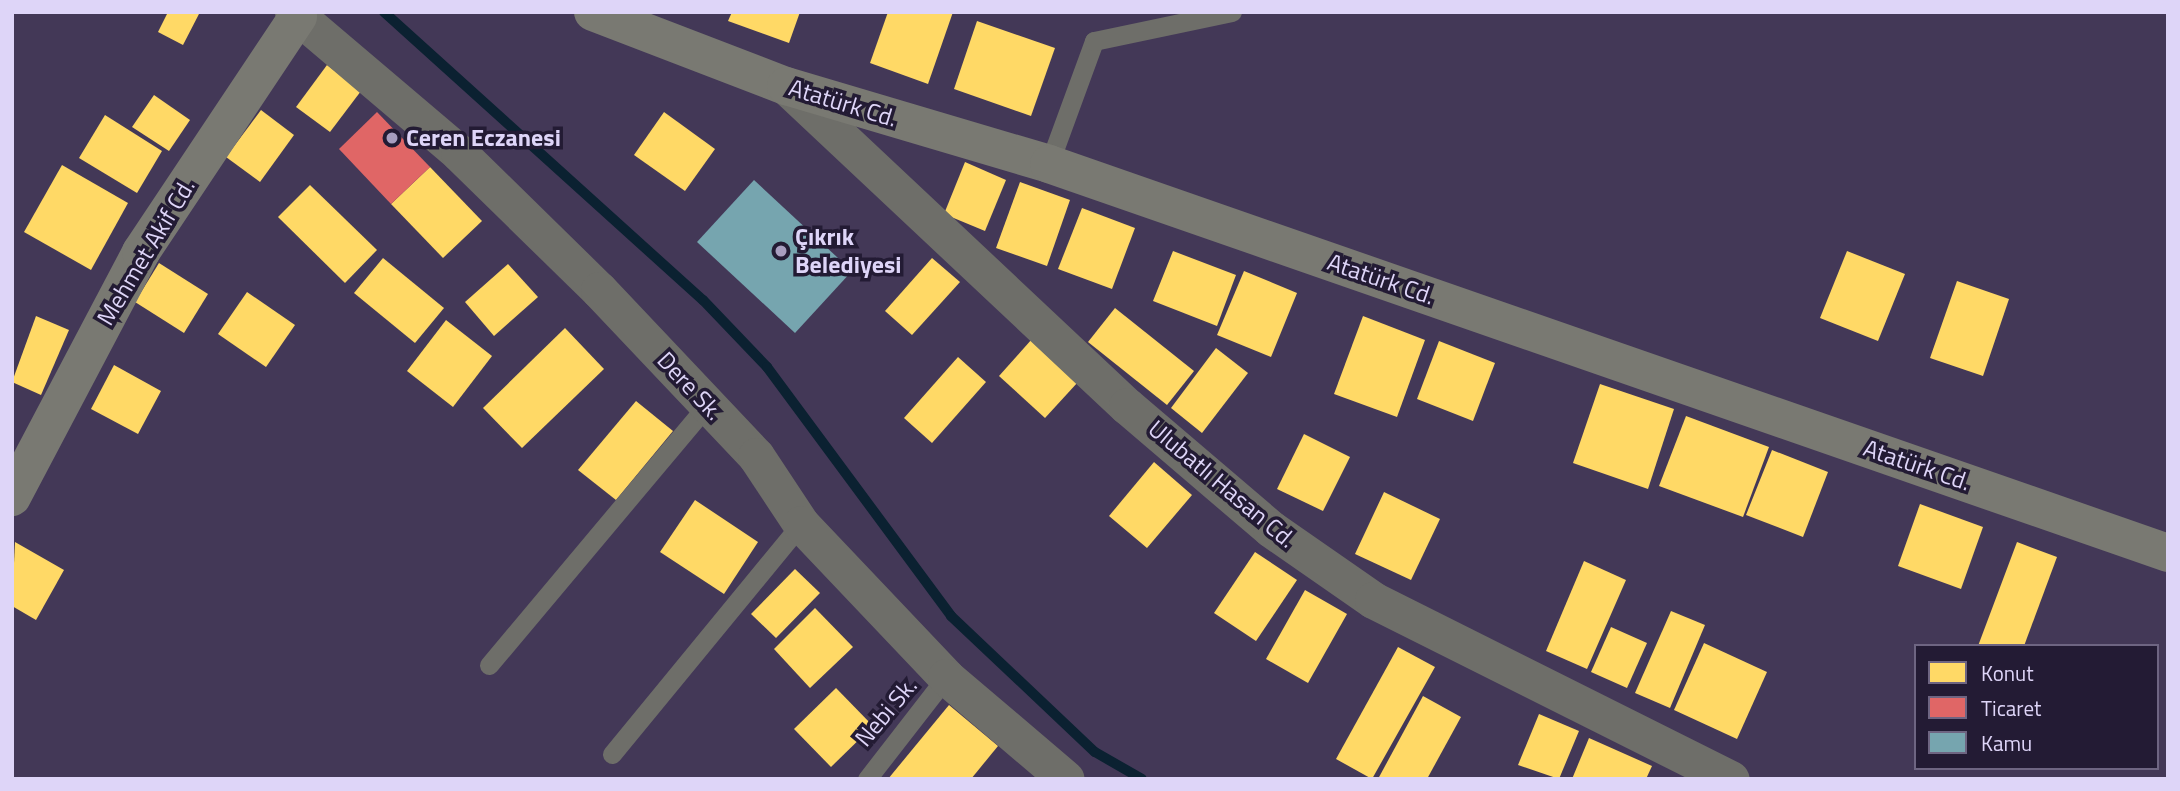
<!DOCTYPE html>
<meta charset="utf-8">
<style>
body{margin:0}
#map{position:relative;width:2180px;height:791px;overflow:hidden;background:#433857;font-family:"Titillium Web",sans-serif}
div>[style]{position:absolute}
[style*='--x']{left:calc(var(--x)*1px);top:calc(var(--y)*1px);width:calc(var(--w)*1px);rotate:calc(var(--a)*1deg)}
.homes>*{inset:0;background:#ffd966}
.shops>*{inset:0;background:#e06666}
.public>*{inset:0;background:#76a5af}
.stream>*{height:10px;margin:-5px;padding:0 5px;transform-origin:5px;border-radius:5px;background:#0b2131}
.lane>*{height:19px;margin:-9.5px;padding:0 9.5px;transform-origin:9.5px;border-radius:9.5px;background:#6e6e69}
.street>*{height:37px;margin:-18.5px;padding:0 18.5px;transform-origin:18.5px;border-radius:18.5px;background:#6e6e69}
.secondary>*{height:38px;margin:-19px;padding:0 19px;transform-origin:19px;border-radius:19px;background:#797972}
.dots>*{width:19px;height:19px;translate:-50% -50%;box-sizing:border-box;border:4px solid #231b34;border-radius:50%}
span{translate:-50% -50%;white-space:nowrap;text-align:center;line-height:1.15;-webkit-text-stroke:7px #231b34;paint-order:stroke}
.street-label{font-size:24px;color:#ded5f8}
.poi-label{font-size:24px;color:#ded5f8;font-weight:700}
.left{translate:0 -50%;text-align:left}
.frame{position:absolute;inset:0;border:14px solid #ded5f8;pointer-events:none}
.legend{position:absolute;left:1914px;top:644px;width:245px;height:126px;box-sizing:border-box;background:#231b34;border:2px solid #6e6582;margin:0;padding:9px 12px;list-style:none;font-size:21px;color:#ded5f8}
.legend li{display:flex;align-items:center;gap:14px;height:35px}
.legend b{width:35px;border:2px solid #6e6582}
</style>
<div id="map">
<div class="homes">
<div style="clip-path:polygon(168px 12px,200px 12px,183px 45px,158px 32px)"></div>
<div style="clip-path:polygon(732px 12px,800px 12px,789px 43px,728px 21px)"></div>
<div style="clip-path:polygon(888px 12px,953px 12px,928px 84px,870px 63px)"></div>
<div style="clip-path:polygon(977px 21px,1055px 48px,1031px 116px,954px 89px)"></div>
<div style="clip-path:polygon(327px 65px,361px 91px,330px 132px,296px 107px)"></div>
<div style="clip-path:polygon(154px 95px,190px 120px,169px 151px,132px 127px)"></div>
<div style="clip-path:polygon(261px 110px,294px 135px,260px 182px,226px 157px)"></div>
<div style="clip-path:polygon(664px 112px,715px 149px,685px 191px,634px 155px)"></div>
<div style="clip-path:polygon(105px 115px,162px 151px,137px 193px,79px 158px)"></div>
<div style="clip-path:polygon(965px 162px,1006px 180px,985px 231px,944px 214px)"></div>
<div style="clip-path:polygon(62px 165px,128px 203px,91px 270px,24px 232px)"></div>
<div style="clip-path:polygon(430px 167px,482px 221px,443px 258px,391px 204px)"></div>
<div style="clip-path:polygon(1020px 182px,1070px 200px,1047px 266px,996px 248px)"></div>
<div style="clip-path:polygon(310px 185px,377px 250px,345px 283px,278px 217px)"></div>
<div style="clip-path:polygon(1082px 208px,1135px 228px,1112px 289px,1058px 269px)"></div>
<div style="clip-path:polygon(1173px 251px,1236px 275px,1217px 326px,1153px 301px)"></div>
<div style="clip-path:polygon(1847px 251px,1905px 274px,1878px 341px,1820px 318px)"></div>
<div style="clip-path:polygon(383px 258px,444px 308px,415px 343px,354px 293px)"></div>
<div style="clip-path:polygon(932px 258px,960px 282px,912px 335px,885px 311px)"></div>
<div style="clip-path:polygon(159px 263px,208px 294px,184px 333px,135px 302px)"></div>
<div style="clip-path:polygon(508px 264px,538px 297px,494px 336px,465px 302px)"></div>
<div style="clip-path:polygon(1244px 271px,1297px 293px,1271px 357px,1217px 335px)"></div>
<div style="clip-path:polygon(1957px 281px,2009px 299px,1983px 376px,1930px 358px)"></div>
<div style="clip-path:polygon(247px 292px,295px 325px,266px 367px,218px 334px)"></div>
<div style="clip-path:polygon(1115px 308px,1194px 371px,1167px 405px,1088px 342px)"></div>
<div style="clip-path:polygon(36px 316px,69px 330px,41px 395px,12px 382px)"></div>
<div style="clip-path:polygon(1363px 316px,1425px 340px,1397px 417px,1334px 394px)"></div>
<div style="clip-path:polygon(446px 320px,492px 356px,453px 407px,407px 371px)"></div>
<div style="clip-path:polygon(565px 328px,604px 369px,522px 448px,483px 408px)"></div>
<div style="clip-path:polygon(1032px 339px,1078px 382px,1045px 418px,999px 376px)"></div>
<div style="clip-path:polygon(1439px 341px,1495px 363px,1473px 421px,1417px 399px)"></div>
<div style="clip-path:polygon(1216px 348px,1248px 373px,1202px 433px,1171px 408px)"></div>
<div style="clip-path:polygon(958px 357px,986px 382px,932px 443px,904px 418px)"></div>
<div style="clip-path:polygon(114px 365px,161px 391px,138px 434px,91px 409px)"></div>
<div style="clip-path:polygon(1600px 384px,1674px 409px,1648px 489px,1573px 463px)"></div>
<div style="clip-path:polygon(636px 401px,673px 431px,616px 500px,578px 470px)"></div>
<div style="clip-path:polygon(1686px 416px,1769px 447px,1743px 517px,1659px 486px)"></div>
<div style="clip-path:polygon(1304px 434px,1350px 457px,1323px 511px,1277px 489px)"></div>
<div style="clip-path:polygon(1772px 450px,1828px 472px,1803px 537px,1746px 515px)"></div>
<div style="clip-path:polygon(1154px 462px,1192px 495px,1147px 548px,1109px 516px)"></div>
<div style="clip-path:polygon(1384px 492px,1440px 519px,1411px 580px,1355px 554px)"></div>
<div style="clip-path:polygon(695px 500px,758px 542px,724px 594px,660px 552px)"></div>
<div style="clip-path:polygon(1920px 504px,1983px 527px,1961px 589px,1898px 566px)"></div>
<div style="clip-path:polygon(15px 542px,64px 570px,36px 620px,12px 606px)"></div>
<div style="clip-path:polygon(2017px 542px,2057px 557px,2024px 646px,1978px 646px)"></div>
<div style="clip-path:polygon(1255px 552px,1297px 580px,1256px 641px,1214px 613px)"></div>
<div style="clip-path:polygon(1584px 561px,1626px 580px,1587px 669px,1546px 651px)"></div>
<div style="clip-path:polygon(795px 569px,820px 593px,776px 638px,751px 614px)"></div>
<div style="clip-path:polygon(1305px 590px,1347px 614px,1308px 683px,1266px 659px)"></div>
<div style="clip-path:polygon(815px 608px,853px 647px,810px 688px,774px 649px)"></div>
<div style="clip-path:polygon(1671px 611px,1705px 625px,1670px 708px,1635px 693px)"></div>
<div style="clip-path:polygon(1611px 627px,1647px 643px,1627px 688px,1591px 672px)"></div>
<div style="clip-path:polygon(1704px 643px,1767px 672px,1737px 739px,1674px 710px)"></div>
<div style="clip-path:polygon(1398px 647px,1435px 667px,1372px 779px,1336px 759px)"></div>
<div style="clip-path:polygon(836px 688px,873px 726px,831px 767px,794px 729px)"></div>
<div style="clip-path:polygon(1423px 696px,1461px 717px,1427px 779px,1378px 779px)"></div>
<div style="clip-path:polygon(949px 705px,998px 746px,971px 779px,888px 779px)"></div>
<div style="clip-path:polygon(1539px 714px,1579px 731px,1559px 779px,1518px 765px)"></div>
<div style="clip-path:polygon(1589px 738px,1652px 766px,1646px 779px,1572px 779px)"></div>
</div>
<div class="shops">
<div style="clip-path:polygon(377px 112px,430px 167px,391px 204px,339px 149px)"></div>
</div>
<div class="public">
<div style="clip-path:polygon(754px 180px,852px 271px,795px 333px,697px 242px)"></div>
</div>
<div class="stream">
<div style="--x:384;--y:12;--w:430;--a:42.1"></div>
<div style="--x:703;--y:300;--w:93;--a:46.3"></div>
<div style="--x:767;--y:367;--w:310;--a:53.5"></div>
<div style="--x:951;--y:616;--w:198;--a:43.4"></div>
<div style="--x:1095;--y:752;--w:54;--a:29.9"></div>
</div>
<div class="lane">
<div style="--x:1049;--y:164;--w:131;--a:-69.9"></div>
<div style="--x:1094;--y:41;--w:141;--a:-11.9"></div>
<div style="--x:489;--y:665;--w:339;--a:-50"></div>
<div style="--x:612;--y:754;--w:298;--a:-50.6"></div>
<div style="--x:867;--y:779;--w:129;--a:-52.2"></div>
</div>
<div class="street">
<div style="--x:293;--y:12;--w:218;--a:40.3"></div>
<div style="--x:459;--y:153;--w:196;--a:44.4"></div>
<div style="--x:599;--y:290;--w:228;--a:46.6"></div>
<div style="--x:756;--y:456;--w:82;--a:56.5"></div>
<div style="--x:801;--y:524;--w:211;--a:46.5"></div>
<div style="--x:946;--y:677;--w:157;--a:40.4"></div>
<div style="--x:786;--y:86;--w:468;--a:43.2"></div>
<div style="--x:1127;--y:406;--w:189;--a:40.5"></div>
<div style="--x:1271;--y:529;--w:124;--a:34.8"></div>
<div style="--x:1373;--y:600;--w:400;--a:26.6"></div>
</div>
<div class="secondary">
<div style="--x:593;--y:12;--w:207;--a:21"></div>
<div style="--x:786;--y:86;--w:274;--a:16.5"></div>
<div style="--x:1049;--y:164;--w:1185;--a:19.17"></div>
<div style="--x:12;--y:497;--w:277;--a:-62.2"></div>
<div style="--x:141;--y:252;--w:283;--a:-56.3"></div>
</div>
<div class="dots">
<div style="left:392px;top:138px;background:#a89ec0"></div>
<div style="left:781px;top:251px;background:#a89ec0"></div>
</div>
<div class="street-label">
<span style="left:843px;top:103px;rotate:17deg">Atatürk Cd.</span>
<span style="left:146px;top:252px;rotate:-59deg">Mehmet Akif Cd.</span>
<span style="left:1381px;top:279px;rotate:19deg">Atatürk Cd.</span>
<span style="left:690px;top:386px;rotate:47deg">Dere Sk.</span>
<span style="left:1917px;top:465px;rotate:19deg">Atatürk Cd.</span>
<span style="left:1222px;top:484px;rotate:40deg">Ulubatlı Hasan Cd.</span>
<span style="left:886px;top:712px;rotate:-50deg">Nebi Sk.</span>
</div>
<div class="poi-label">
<span class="left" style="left:406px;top:138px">Ceren Eczanesi</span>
<span class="left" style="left:795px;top:251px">Çıkrık<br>Belediyesi</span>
</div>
<div class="frame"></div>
<ul class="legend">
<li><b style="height:19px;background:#ffd966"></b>Konut</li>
<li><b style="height:19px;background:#e06666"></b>Ticaret</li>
<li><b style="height:19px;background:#76a5af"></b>Kamu</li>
</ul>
</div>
